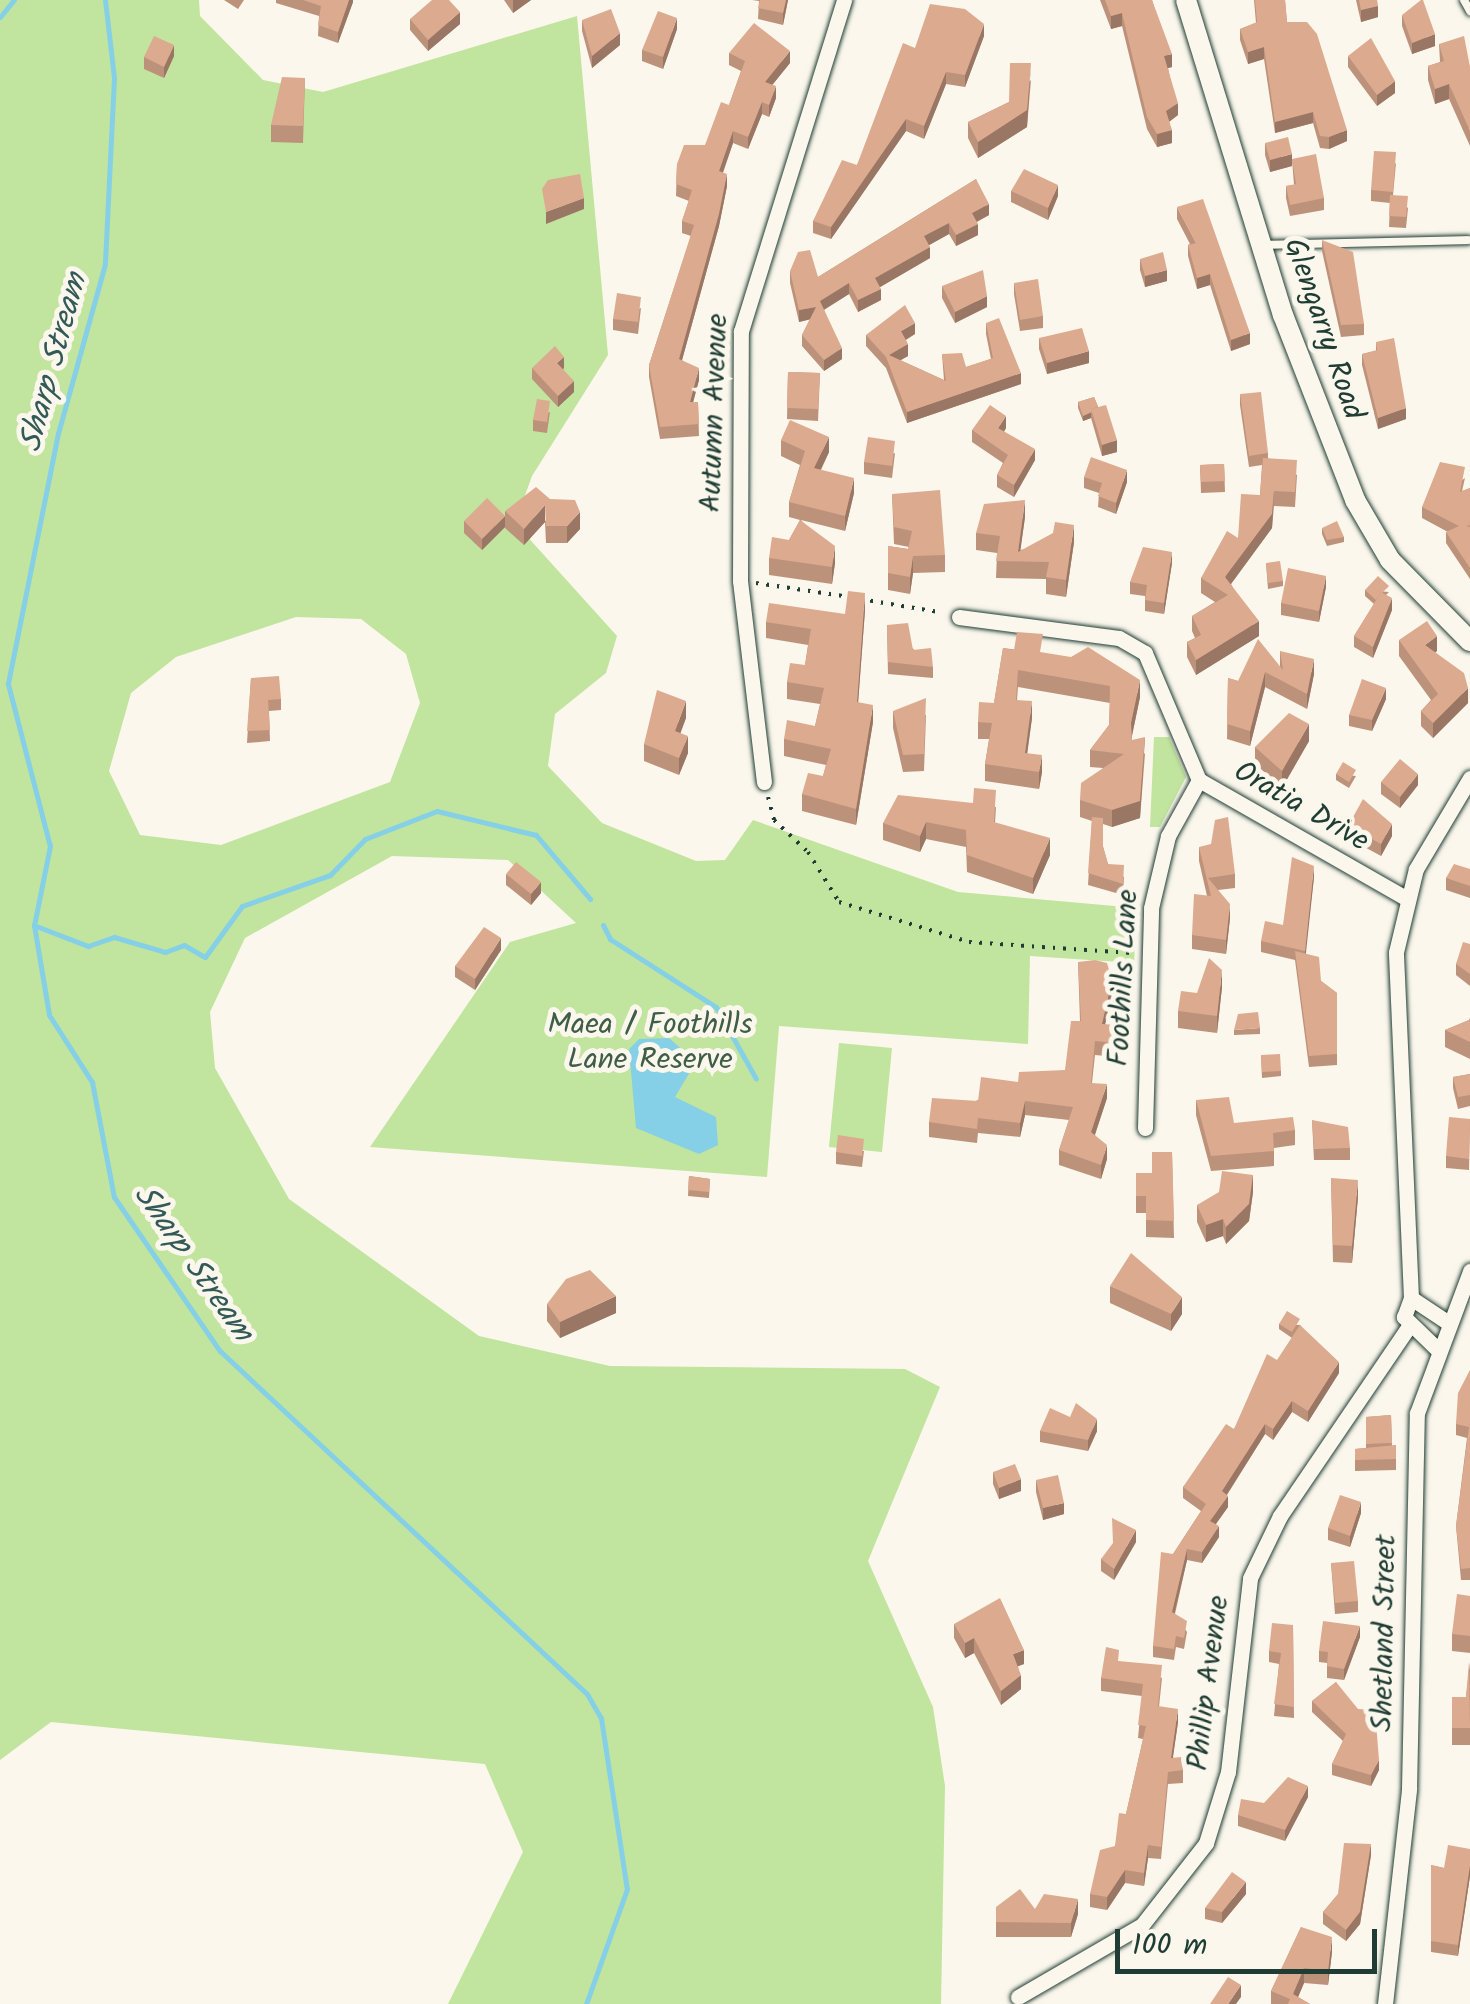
<!DOCTYPE html>
<style>
body{margin:0}
#map{position:relative;width:1470px;height:2004px;overflow:hidden;background:#fbf7ec;font-family:Kalam,sans-serif}
div>[style]{position:absolute}
[style*='--x']{left:calc(var(--x)*1px);top:calc(var(--y)*1px);width:calc(var(--w)*1px);rotate:calc(var(--a)*1deg)}
.green>*{inset:0;background:#c1e49e}
.water>*{inset:0;background:#85d0e6}
.stream>*{height:5px;margin:-2.5px;padding:0 2.5px;transform-origin:2.5px;border-radius:2.5px;background:#85d0e6}
.path>*{height:4px;margin-top:-2px;transform-origin:0;background:repeating-linear-gradient(90deg,#1f3d34 0 2.5px,transparent 0 10.5px)}
.roads{filter:drop-shadow(0 0 2px #1f3d34) drop-shadow(0 0 2px #1f3d34)}
.service>*{height:8px;margin:-4px;padding:0 4px;transform-origin:4px;border-radius:4px;background:#fbf7ec}
.minor>*{height:15px;margin:-7.5px;padding:0 7.5px;transform-origin:7.5px;border-radius:7.5px;background:#fbf7ec}
.secondary>*{height:20px;margin:-10px;padding:0 10px;transform-origin:10px;border-radius:10px;background:#fbf7ec}
.wall>*{inset:0;background:#bd927b}
.shaded-wall>*{inset:0;background:#9a7764}
.building>*{inset:0;background:#dcaa8f}
span{translate:-50% -50%;white-space:nowrap;text-align:center;line-height:1.15;-webkit-text-stroke:10px #fbf7ec;paint-order:stroke}
.street-label{font-size:30px;color:#1f3d34}
.park-label{font-size:30px;color:#3f5e49}
.water-label{font-size:32px;color:#335a58;font-style:italic}
.scale{position:absolute;left:1115px;top:1929px;width:262px;height:45px;box-sizing:border-box;border:5px solid #1f3d34;border-top:0;padding-left:12px;font-size:30px;line-height:35px;white-space:nowrap;color:#1f3d34;-webkit-text-stroke:8px #fbf7ec;paint-order:stroke}
</style>
<div id="map">
<div class="green">
<div style="clip-path:polygon(evenodd,0 0,199px 0,200px 16px,263px 80px,323px 92px,577px 16px,608px 355px,532px 476px,515px 523px,617px 636px,606px 673px,555px 714px,548px 766px,602px 823px,696px 861px,725px 860px,753px 820px,958px 892px,1137px 908px,1134px 963px,1030px 956px,1028px 1044px,779px 1026px,767px 1177px,370px 1147px,510px 942px,576px 923px,508px 860px,392px 856px,245px 938px,210px 1012px,215px 1068px,289px 1199px,479px 1336px,610px 1366px,905px 1369px,940px 1387px,868px 1561px,933px 1707px,945px 1786px,941px 2004px,448px 2004px,523px 1852px,485px 1764px,51px 1722px,0 1760px,0 0,296px 617px,361px 619px,406px 654px,420px 703px,390px 782px,221px 845px,140px 835px,109px 771px,131px 693px,176px 657px,296px 617px)"></div>
<div style="clip-path:polygon(1154px 737px,1169px 737px,1186px 777px,1160px 827px,1150px 827px)"></div>
<div style="clip-path:polygon(839px 1043px,892px 1048px,882px 1152px,829px 1147px)"></div>
</div>
<div class="water">
<div style="clip-path:polygon(669px 1038px,696px 1062px,675px 1097px,716px 1117px,718px 1145px,699px 1154px,636px 1128px,629px 1049px,639px 1039px)"></div>
</div>
<div class="stream">
<div style="--x:105;--y:0;--w:79;--a:83.4"></div>
<div style="--x:114;--y:78;--w:186;--a:92.8"></div>
<div style="--x:105;--y:264;--w:175;--a:105.5"></div>
<div style="--x:58;--y:433;--w:256;--a:101.3"></div>
<div style="--x:8;--y:684;--w:167;--a:75.5"></div>
<div style="--x:50;--y:846;--w:81;--a:101.4"></div>
<div style="--x:34;--y:925;--w:91;--a:80.5"></div>
<div style="--x:49;--y:1015;--w:80;--a:57.3"></div>
<div style="--x:92;--y:1082;--w:117;--a:79.2"></div>
<div style="--x:114;--y:1197;--w:187;--a:55.5"></div>
<div style="--x:220;--y:1351;--w:502;--a:43.06"></div>
<div style="--x:587;--y:1694;--w:28;--a:60"></div>
<div style="--x:601;--y:1718;--w:173;--a:81.4"></div>
<div style="--x:627;--y:1889;--w:122;--a:109.6"></div>
<div style="--x:0;--y:17;--w:22;--a:-51"></div>
<div style="--x:603;--y:925;--w:16;--a:63"></div>
<div style="--x:610;--y:939;--w:126;--a:32.7"></div>
<div style="--x:716;--y:1007;--w:82;--a:60.9"></div>
<div style="--x:36;--y:926;--w:56;--a:21"></div>
<div style="--x:88;--y:946;--w:28;--a:-19"></div>
<div style="--x:114;--y:937;--w:53;--a:16.4"></div>
<div style="--x:165;--y:952;--w:20;--a:-20"></div>
<div style="--x:184;--y:945;--w:24;--a:30"></div>
<div style="--x:205;--y:957;--w:63;--a:-54"></div>
<div style="--x:242;--y:906;--w:93;--a:-19.4"></div>
<div style="--x:330;--y:875;--w:50;--a:-45.8"></div>
<div style="--x:365;--y:839;--w:77;--a:-21.3"></div>
<div style="--x:437;--y:811;--w:102;--a:13.6"></div>
<div style="--x:536;--y:835;--w:84;--a:49.8"></div>
</div>
<div class="path">
<div style="--x:756;--y:583;--w:95;--a:8.5"></div>
<div style="--x:860;--y:599;--w:80;--a:9.3"></div>
<div style="--x:768;--y:797;--w:24;--a:75"></div>
<div style="--x:774;--y:820;--w:47;--a:43.3"></div>
<div style="--x:808;--y:852;--w:59;--a:58.2"></div>
<div style="--x:839;--y:902;--w:136;--a:17.1"></div>
<div style="--x:969;--y:942;--w:163;--a:3.9"></div>
</div>
<div class="roads">
<div class="service">
<div style="--x:1464;--y:0;--w:13;--a:61"></div>
<div style="--x:1263;--y:245;--w:205;--a:-1.4"></div>
</div>
<div class="minor">
<div style="--x:959;--y:617;--w:161;--a:7.5"></div>
<div style="--x:1119;--y:638;--w:30;--a:30"></div>
<div style="--x:1145;--y:653;--w:138;--a:67"></div>
<div style="--x:1199;--y:780;--w:236;--a:29.7"></div>
<div style="--x:764;--y:782;--w:202;--a:-96.8"></div>
<div style="--x:740;--y:581;--w:250;--a:-89.8"></div>
<div style="--x:741;--y:331;--w:347;--a:-72.7"></div>
<div style="--x:1145;--y:1128;--w:220;--a:-88.4"></div>
<div style="--x:1151;--y:908;--w:74;--a:-76.7"></div>
<div style="--x:1168;--y:836;--w:64;--a:-61"></div>
<div style="--x:1411;--y:1298;--w:43;--a:33.7"></div>
<div style="--x:1436;--y:1348;--w:45;--a:-135.9"></div>
<div style="--x:1404;--y:1317;--w:20;--a:-70"></div>
<div style="--x:1411;--y:1298;--w:346;--a:-92.5"></div>
<div style="--x:1396;--y:952;--w:85;--a:-76.5"></div>
<div style="--x:1416;--y:869;--w:106;--a:-59.3"></div>
<div style="--x:1018;--y:1997;--w:143;--a:-30.1"></div>
<div style="--x:1142;--y:1925;--w:104;--a:-52"></div>
<div style="--x:1206;--y:1843;--w:74;--a:-72.8"></div>
<div style="--x:1228;--y:1772;--w:195;--a:-83.5"></div>
<div style="--x:1250;--y:1578;--w:69;--a:-64.2"></div>
<div style="--x:1280;--y:1516;--w:230;--a:-55.8"></div>
<div style="--x:1385;--y:2004;--w:216;--a:-83.6"></div>
<div style="--x:1409;--y:1789;--w:376;--a:-88.8"></div>
<div style="--x:1417;--y:1413;--w:152;--a:-69.5"></div>
</div>
<div class="secondary">
<div style="--x:1186;--y:0;--w:330;--a:72.9"></div>
<div style="--x:1283;--y:315;--w:199;--a:68.7"></div>
<div style="--x:1355;--y:500;--w:69;--a:59.7"></div>
<div style="--x:1390;--y:560;--w:114;--a:45.4"></div>
</div>
</div>
<div class="wall">
<div style="clip-path:polygon(224px 0,244px 0,238px 9px)"></div>
<div style="clip-path:polygon(276px 0,353px 0,353px 2px,338px 43px,318px 36px,319px 16px,276px 3px)"></div>
<div style="clip-path:polygon(504px 0,531px 0,513px 13px)"></div>
<div style="clip-path:polygon(752px 0,788px 0,783px 25px,758px 19px,759px 1px)"></div>
<div style="clip-path:polygon(1100px 0,1152px 0,1172px 67px,1168px 68px,1178px 115px,1169px 122px,1172px 143px,1157px 147px,1147px 129px,1122px 26px,1111px 29px)"></div>
<div style="clip-path:polygon(1254px 0,1285px 0,1287px 22px,1347px 141px,1329px 149px,1320px 148px,1313px 123px,1275px 133px,1264px 59px,1248px 64px,1240px 40px,1240px 29px,1256px 23px)"></div>
<div style="clip-path:polygon(1356px 0,1377px 0,1378px 17px,1361px 22px)"></div>
<div style="clip-path:polygon(1402px 15px,1435px 46px,1412px 54px,1402px 26px)"></div>
<div style="clip-path:polygon(410px 19px,460px 24px,428px 51px,410px 30px)"></div>
<div style="clip-path:polygon(582px 20px,620px 45px,592px 68px,582px 31px)"></div>
<div style="clip-path:polygon(677px 29px,663px 69px,642px 61px,642px 50px)"></div>
<div style="clip-path:polygon(984px 36px,965px 87px,946px 84px,924px 139px,906px 131px,831px 239px,813px 233px,813px 221px,857px 165px,915px 48px)"></div>
<div style="clip-path:polygon(1439px 44px,1470px 67px,1470px 146px,1449px 99px,1435px 104px,1428px 80px,1428px 66px,1440px 62px)"></div>
<div style="clip-path:polygon(729px 53px,790px 63px,772px 85px,776px 98px,769px 117px,762px 114px,748px 149px,733px 143px,723px 173px,727px 186px,719px 226px,682px 360px,699px 380px,693px 402px,698px 402px,699px 436px,660px 439px,649px 377px,649px 365px,691px 236px,682px 233px,682px 221px,689px 201px,676px 196px,677px 164px,705px 145px,729px 105px,741px 71px,729px 65px)"></div>
<div style="clip-path:polygon(174px 56px,164px 78px,144px 69px,144px 57px)"></div>
<div style="clip-path:polygon(1348px 56px,1395px 93px,1377px 106px,1348px 67px)"></div>
<div style="clip-path:polygon(305px 78px,303px 143px,271px 142px,271px 125px)"></div>
<div style="clip-path:polygon(1031px 80px,1027px 127px,978px 158px,968px 138px,968px 122px,1009px 102px)"></div>
<div style="clip-path:polygon(1265px 143px,1292px 166px,1270px 172px,1265px 155px)"></div>
<div style="clip-path:polygon(1292px 159px,1324px 198px,1324px 210px,1290px 216px,1286px 198px,1286px 186px,1294px 185px)"></div>
<div style="clip-path:polygon(1396px 163px,1393px 195px,1408px 208px,1406px 228px,1389px 227px,1390px 203px,1371px 201px,1371px 190px)"></div>
<div style="clip-path:polygon(976px 179px,989px 215px,977px 222px,978px 235px,956px 246px,949px 234px,929px 245px,930px 258px,880px 287px,881px 300px,858px 312px,849px 294px,824px 310px,842px 359px,824px 371px,802px 346px,802px 335px,810px 319px,799px 322px,790px 283px,790px 271px,818px 277px)"></div>
<div style="clip-path:polygon(1011px 191px,1058px 196px,1048px 220px,1011px 202px)"></div>
<div style="clip-path:polygon(1177px 207px,1250px 344px,1231px 351px,1210px 285px,1197px 289px,1188px 256px,1188px 245px,1190px 244px,1177px 219px)"></div>
<div style="clip-path:polygon(1322px 240px,1364px 324px,1364px 335px,1341px 337px,1322px 251px)"></div>
<div style="clip-path:polygon(1140px 259px,1167px 281px,1145px 287px,1140px 270px)"></div>
<div style="clip-path:polygon(1014px 283px,1043px 316px,1043px 328px,1020px 331px,1014px 294px)"></div>
<div style="clip-path:polygon(942px 286px,987px 307px,955px 323px,942px 298px)"></div>
<div style="clip-path:polygon(641px 308px,638px 334px,613px 330px,613px 319px)"></div>
<div style="clip-path:polygon(986px 323px,1021px 384px,907px 423px,886px 368px,866px 346px,866px 335px,915px 334px,906px 340px,908px 356px,900px 360px,944px 380px,942px 354px,966px 367px,991px 359px,986px 334px)"></div>
<div style="clip-path:polygon(1039px 338px,1089px 363px,1047px 374px,1039px 349px)"></div>
<div style="clip-path:polygon(1376px 342px,1406px 419px,1378px 429px,1362px 365px,1362px 354px,1376px 351px)"></div>
<div style="clip-path:polygon(532px 368px,564px 368px,563px 369px,574px 392px,558px 407px,532px 379px)"></div>
<div style="clip-path:polygon(788px 372px,820px 373px,818px 421px,787px 419px)"></div>
<div style="clip-path:polygon(1240px 394px,1268px 453px,1268px 458px,1297px 475px,1295px 507px,1274px 506px,1272px 528px,1231px 584px,1259px 636px,1196px 675px,1187px 657px,1187px 642px,1195px 638px,1192px 631px,1192px 616px,1215px 602px,1201px 593px,1201px 578px,1238px 538px,1260px 495px,1262px 465px,1249px 467px,1240px 405px)"></div>
<div style="clip-path:polygon(1094px 397px,1117px 452px,1102px 456px,1091px 418px,1083px 421px,1078px 408px,1078px 402px)"></div>
<div style="clip-path:polygon(550px 412px,547px 433px,533px 431px,533px 420px)"></div>
<div style="clip-path:polygon(1006px 428px,1004px 432px,1035px 460px,1014px 497px,997px 487px,997px 475px,1003px 463px,972px 442px,972px 430px)"></div>
<div style="clip-path:polygon(781px 440px,829px 452px,821px 470px,854px 493px,845px 531px,801px 520px,835px 563px,832px 584px,769px 575px,769px 558px,789px 540px,800px 520px,789px 517px,789px 502px,800px 465px,781px 456px)"></div>
<div style="clip-path:polygon(895px 453px,892px 478px,864px 474px,864px 462px)"></div>
<div style="clip-path:polygon(1224px 464px,1225px 492px,1201px 493px,1200px 465px)"></div>
<div style="clip-path:polygon(1084px 477px,1127px 482px,1116px 514px,1098px 507px,1099px 493px,1084px 488px)"></div>
<div style="clip-path:polygon(1465px 478px,1462px 491px,1470px 488px,1470px 579px,1446px 543px,1446px 532px,1448px 532px,1422px 518px,1422px 507px)"></div>
<div style="clip-path:polygon(892px 494px,945px 555px,945px 572px,913px 573px,910px 594px,888px 590px,888px 546px,908px 549px,909px 547px,894px 544px)"></div>
<div style="clip-path:polygon(505px 511px,580px 529px,567px 543px,546px 543px,545px 522px,524px 545px,505px 528px)"></div>
<div style="clip-path:polygon(1025px 517px,1020px 550px,1074px 542px,1066px 597px,1046px 594px,1046px 579px,996px 578px,997px 553px,976px 550px,976px 533px)"></div>
<div style="clip-path:polygon(464px 521px,505px 527px,482px 550px,464px 533px)"></div>
<div style="clip-path:polygon(1322px 528px,1344px 537px,1344px 542px,1327px 546px,1322px 534px)"></div>
<div style="clip-path:polygon(1172px 563px,1164px 614px,1145px 611px,1145px 596px,1130px 594px,1130px 582px)"></div>
<div style="clip-path:polygon(1266px 563px,1283px 581px,1283px 586px,1268px 589px)"></div>
<div style="clip-path:polygon(1326px 587px,1319px 622px,1281px 615px,1281px 603px)"></div>
<div style="clip-path:polygon(1365px 590px,1389px 592px,1386px 595px,1392px 610px,1373px 658px,1354px 647px,1354px 636px,1374px 604px,1365px 596px)"></div>
<div style="clip-path:polygon(865px 610px,858px 702px,873px 722px,856px 825px,802px 811px,802px 794px,823px 776px,826px 765px,784px 756px,784px 739px,815px 726px,820px 704px,787px 699px,787px 682px,805px 665px,808px 645px,766px 638px,766px 622px,845px 614px)"></div>
<div style="clip-path:polygon(887px 625px,933px 667px,933px 678px,888px 674px)"></div>
<div style="clip-path:polygon(1399px 640px,1437px 651px,1435px 652px,1468px 703px,1433px 738px,1421px 726px,1421px 711px,1431px 700px,1399px 656px)"></div>
<div style="clip-path:polygon(1003px 648px,1042px 653px,1140px 697px,1132px 736px,1132px 740px,1145px 754px,1140px 818px,1112px 827px,1103px 824px,1103px 847px,1108px 864px,1124px 877px,1123px 895px,1088px 885px,1092px 821px,1080px 817px,1080px 800px,1103px 768px,1090px 767px,1090px 750px,1109px 725px,1110px 703px,1018px 687px,1017px 700px,1032px 718px,1027px 753px,1042px 772px,1039px 789px,985px 781px,985px 764px,989px 739px,978px 739px,978px 722px,994px 703px)"></div>
<div style="clip-path:polygon(1280px 651px,1314px 674px,1307px 709px,1265px 687px,1250px 746px,1227px 739px,1228px 678px,1238px 681px,1280px 667px)"></div>
<div style="clip-path:polygon(251px 678px,281px 699px,281px 710px,269px 711px,270px 741px,247px 743px)"></div>
<div style="clip-path:polygon(1386px 699px,1372px 731px,1349px 726px,1349px 715px)"></div>
<div style="clip-path:polygon(893px 711px,926px 715px,924px 771px,903px 772px,893px 728px)"></div>
<div style="clip-path:polygon(686px 718px,680px 733px,688px 753px,679px 775px,644px 761px,644px 744px)"></div>
<div style="clip-path:polygon(1309px 741px,1282px 788px,1255px 764px,1255px 747px)"></div>
<div style="clip-path:polygon(1336px 774px,1356px 776px,1349px 788px,1336px 780px)"></div>
<div style="clip-path:polygon(1381px 782px,1418px 785px,1400px 808px,1381px 794px)"></div>
<div style="clip-path:polygon(996px 807px,995px 823px,1050px 855px,1033px 894px,967px 872px,966px 847px,926px 839px,920px 852px,883px 840px,883px 823px)"></div>
<div style="clip-path:polygon(1348px 826px,1392px 836px,1381px 856px,1348px 838px)"></div>
<div style="clip-path:polygon(1199px 847px,1235px 874px,1235px 888px,1218px 890px,1230px 918px,1226px 954px,1192px 949px,1192px 935px,1207px 896px,1199px 861px)"></div>
<div style="clip-path:polygon(1470px 869px,1470px 898px,1446px 890px,1446px 878px)"></div>
<div style="clip-path:polygon(506px 874px,541px 893px,531px 905px,506px 885px)"></div>
<div style="clip-path:polygon(1314px 877px,1305px 954px,1321px 981px,1337px 993px,1337px 1065px,1309px 1067px,1295px 960px,1261px 952px,1261px 941px,1283px 925px)"></div>
<div style="clip-path:polygon(1470px 944px,1470px 986px,1456px 975px,1456px 964px)"></div>
<div style="clip-path:polygon(501px 950px,475px 990px,455px 977px,455px 966px)"></div>
<div style="clip-path:polygon(1078px 962px,1112px 994px,1105px 1024px,1117px 1040px,1116px 1057px,1095px 1055px,1092px 1083px,1107px 1098px,1095px 1135px,1107px 1159px,1101px 1179px,1059px 1165px,1059px 1150px,1069px 1120px,1025px 1115px,1020px 1137px,978px 1133px,977px 1143px,929px 1137px,929px 1122px,1018px 1082px,1065px 1070px,1080px 1021px)"></div>
<div style="clip-path:polygon(1222px 987px,1217px 1033px,1178px 1028px,1178px 1011px)"></div>
<div style="clip-path:polygon(1470px 1018px,1470px 1059px,1445px 1047px,1445px 1030px,1469px 1020px)"></div>
<div style="clip-path:polygon(1260px 1028px,1260px 1034px,1234px 1035px,1234px 1030px)"></div>
<div style="clip-path:polygon(1261px 1055px,1281px 1071px,1281px 1076px,1262px 1078px)"></div>
<div style="clip-path:polygon(1470px 1074px,1470px 1106px,1458px 1109px,1453px 1088px,1453px 1077px)"></div>
<div style="clip-path:polygon(1196px 1100px,1234px 1123px,1295px 1130px,1295px 1145px,1274px 1148px,1274px 1166px,1211px 1171px,1196px 1115px)"></div>
<div style="clip-path:polygon(1470px 1119px,1469px 1170px,1446px 1168px,1446px 1156px)"></div>
<div style="clip-path:polygon(1312px 1120px,1350px 1148px,1350px 1160px,1314px 1160px)"></div>
<div style="clip-path:polygon(864px 1151px,862px 1167px,836px 1164px,836px 1152px)"></div>
<div style="clip-path:polygon(1172px 1152px,1174px 1238px,1146px 1237px,1146px 1213px,1136px 1213px,1136px 1173px,1152px 1173px)"></div>
<div style="clip-path:polygon(689px 1176px,710px 1179px,709px 1198px,688px 1196px)"></div>
<div style="clip-path:polygon(1331px 1178px,1358px 1197px,1352px 1263px,1333px 1262px)"></div>
<div style="clip-path:polygon(1253px 1192px,1249px 1221px,1226px 1244px,1223px 1236px,1206px 1242px,1197px 1222px,1197px 1205px)"></div>
<div style="clip-path:polygon(1110px 1286px,1182px 1314px,1171px 1331px,1110px 1303px)"></div>
<div style="clip-path:polygon(547px 1304px,616px 1313px,560px 1338px,547px 1321px)"></div>
<div style="clip-path:polygon(1279px 1324px,1300px 1325px,1339px 1373px,1308px 1422px,1292px 1412px,1273px 1440px,1265px 1434px,1227px 1495px,1228px 1507px,1216px 1524px,1219px 1537px,1202px 1563px,1187px 1560px,1175px 1614px,1187px 1632px,1184px 1649px,1176px 1647px,1174px 1660px,1153px 1657px,1153px 1646px,1173px 1554px,1201px 1511px,1183px 1498px,1183px 1487px,1234px 1429px,1292px 1338px,1279px 1329px)"></div>
<div style="clip-path:polygon(1470px 1370px,1470px 1580px,1461px 1580px,1456px 1526px,1467px 1438px,1456px 1435px,1456px 1424px)"></div>
<div style="clip-path:polygon(1391px 1415px,1392px 1446px,1396px 1445px,1396px 1470px,1355px 1471px,1355px 1449px,1366px 1448px,1366px 1417px)"></div>
<div style="clip-path:polygon(1070px 1417px,1097px 1431px,1088px 1451px,1040px 1442px,1040px 1431px)"></div>
<div style="clip-path:polygon(993px 1472px,1021px 1491px,999px 1499px,993px 1484px)"></div>
<div style="clip-path:polygon(1036px 1480px,1064px 1514px,1043px 1520px,1036px 1492px)"></div>
<div style="clip-path:polygon(1361px 1513px,1350px 1547px,1328px 1540px,1328px 1528px)"></div>
<div style="clip-path:polygon(1136px 1542px,1114px 1580px,1101px 1571px,1101px 1559px)"></div>
<div style="clip-path:polygon(1331px 1563px,1358px 1601px,1358px 1612px,1335px 1614px)"></div>
<div style="clip-path:polygon(1470px 1596px,1470px 1653px,1452px 1651px,1452px 1634px)"></div>
<div style="clip-path:polygon(954px 1624px,1024px 1664px,1018px 1666px,1021px 1689px,1001px 1705px,974px 1653px,965px 1658px,954px 1638px)"></div>
<div style="clip-path:polygon(1293px 1625px,1294px 1718px,1274px 1716px,1279px 1664px,1269px 1662px,1269px 1651px)"></div>
<div style="clip-path:polygon(1360px 1637px,1344px 1680px,1327px 1678px,1327px 1663px,1319px 1662px,1319px 1651px)"></div>
<div style="clip-path:polygon(1119px 1661px,1162px 1678px,1159px 1707px,1178px 1722px,1173px 1757px,1183px 1770px,1183px 1783px,1168px 1784px,1161px 1859px,1148px 1858px,1144px 1886px,1125px 1883px,1107px 1910px,1090px 1907px,1090px 1894px,1115px 1846px,1126px 1814px,1143px 1739px,1138px 1738px,1142px 1696px,1101px 1691px,1101px 1678px)"></div>
<div style="clip-path:polygon(1470px 1662px,1470px 1745px,1452px 1745px,1452px 1697px,1466px 1697px)"></div>
<div style="clip-path:polygon(1336px 1682px,1379px 1770px,1371px 1786px,1332px 1775px,1332px 1764px,1343px 1741px,1312px 1712px,1312px 1701px)"></div>
<div style="clip-path:polygon(1308px 1797px,1285px 1841px,1238px 1826px,1238px 1815px,1264px 1803px)"></div>
<div style="clip-path:polygon(1470px 1849px,1470px 1876px,1458px 1956px,1431px 1952px,1431px 1865px,1444px 1868px)"></div>
<div style="clip-path:polygon(1371px 1855px,1360px 1924px,1346px 1941px,1323px 1924px,1323px 1912px)"></div>
<div style="clip-path:polygon(1246px 1894px,1222px 1923px,1205px 1919px,1205px 1908px)"></div>
<div style="clip-path:polygon(1035px 1909px,1078px 1914px,1071px 1937px,996px 1937px,996px 1922px)"></div>
<div style="clip-path:polygon(1301px 1927px,1332px 1952px,1328px 1985px,1304px 1983px,1298px 1997px,1310px 2004px,1271px 2004px,1271px 1991px)"></div>
</div>
<div class="shaded-wall">
<div style="clip-path:polygon(349px 0,353px 0,353px 2px,338px 43px,338px 32px)"></div>
<div style="clip-path:polygon(513px 0,531px 0,513px 13px)"></div>
<div style="clip-path:polygon(786px 0,788px 0,783px 25px,783px 13px)"></div>
<div style="clip-path:polygon(1378px 6px,1378px 17px,1361px 22px,1361px 10px)"></div>
<div style="clip-path:polygon(460px 12px,460px 24px,428px 51px,428px 40px)"></div>
<div style="clip-path:polygon(1122px 13px,1122px 26px,1111px 29px,1111px 16px)"></div>
<div style="clip-path:polygon(677px 18px,677px 29px,663px 69px,663px 57px)"></div>
<div style="clip-path:polygon(984px 24px,984px 36px,965px 87px,965px 75px)"></div>
<div style="clip-path:polygon(620px 33px,620px 45px,592px 68px,592px 56px)"></div>
<div style="clip-path:polygon(1435px 34px,1435px 46px,1412px 54px,1412px 43px)"></div>
<div style="clip-path:polygon(174px 45px,174px 56px,164px 78px,164px 67px)"></div>
<div style="clip-path:polygon(1264px 47px,1264px 59px,1248px 64px,1248px 52px)"></div>
<div style="clip-path:polygon(790px 51px,790px 63px,765px 94px,765px 82px)"></div>
<div style="clip-path:polygon(1172px 54px,1172px 67px,1164px 69px,1164px 56px)"></div>
<div style="clip-path:polygon(1031px 63px,1027px 127px,978px 158px,978px 142px,1027px 110px)"></div>
<div style="clip-path:polygon(946px 72px,946px 84px,924px 139px,924px 126px)"></div>
<div style="clip-path:polygon(1395px 81px,1395px 93px,1377px 106px,1377px 95px)"></div>
<div style="clip-path:polygon(1449px 84px,1449px 99px,1435px 104px,1435px 89px)"></div>
<div style="clip-path:polygon(776px 86px,776px 98px,769px 117px,769px 105px)"></div>
<div style="clip-path:polygon(762px 102px,762px 114px,748px 149px,748px 137px)"></div>
<div style="clip-path:polygon(1178px 103px,1178px 115px,1166px 124px,1166px 111px)"></div>
<div style="clip-path:polygon(1313px 112px,1313px 123px,1275px 133px,1275px 122px)"></div>
<div style="clip-path:polygon(906px 119px,906px 131px,831px 239px,831px 227px)"></div>
<div style="clip-path:polygon(1172px 130px,1172px 143px,1157px 147px,1157px 134px)"></div>
<div style="clip-path:polygon(1347px 130px,1347px 141px,1329px 149px,1329px 137px)"></div>
<div style="clip-path:polygon(733px 131px,733px 143px,719px 183px,719px 171px)"></div>
<div style="clip-path:polygon(1292px 154px,1292px 166px,1270px 172px,1270px 160px)"></div>
<div style="clip-path:polygon(727px 174px,727px 186px,719px 226px,679px 371px,679px 359px)"></div>
<div style="clip-path:polygon(1058px 185px,1058px 196px,1048px 220px,1048px 208px)"></div>
<div style="clip-path:polygon(584px 198px,584px 209px,546px 224px,546px 212px)"></div>
<div style="clip-path:polygon(989px 204px,989px 215px,972px 224px,972px 213px)"></div>
<div style="clip-path:polygon(949px 223px,949px 234px,924px 248px,924px 236px)"></div>
<div style="clip-path:polygon(978px 224px,978px 235px,956px 246px,956px 235px)"></div>
<div style="clip-path:polygon(930px 247px,930px 258px,875px 290px,875px 278px)"></div>
<div style="clip-path:polygon(1167px 270px,1167px 281px,1145px 287px,1145px 276px)"></div>
<div style="clip-path:polygon(1210px 274px,1210px 285px,1197px 289px,1197px 278px)"></div>
<div style="clip-path:polygon(849px 283px,849px 294px,820px 312px,820px 301px)"></div>
<div style="clip-path:polygon(881px 289px,881px 300px,858px 312px,858px 300px)"></div>
<div style="clip-path:polygon(987px 296px,987px 307px,955px 323px,955px 312px)"></div>
<div style="clip-path:polygon(816px 307px,816px 318px,799px 322px,799px 310px)"></div>
<div style="clip-path:polygon(915px 323px,915px 334px,901px 342px,901px 331px)"></div>
<div style="clip-path:polygon(1250px 333px,1250px 344px,1231px 351px,1231px 340px)"></div>
<div style="clip-path:polygon(908px 344px,908px 356px,889px 367px,889px 355px)"></div>
<div style="clip-path:polygon(842px 348px,842px 359px,824px 371px,824px 360px)"></div>
<div style="clip-path:polygon(1089px 351px,1089px 363px,1047px 374px,1047px 363px)"></div>
<div style="clip-path:polygon(564px 357px,564px 368px,557px 375px,557px 363px)"></div>
<div style="clip-path:polygon(699px 368px,699px 380px,690px 414px,690px 402px)"></div>
<div style="clip-path:polygon(1021px 373px,1021px 384px,907px 423px,907px 412px)"></div>
<div style="clip-path:polygon(574px 381px,574px 392px,558px 407px,558px 396px)"></div>
<div style="clip-path:polygon(1406px 408px,1406px 419px,1378px 429px,1378px 418px)"></div>
<div style="clip-path:polygon(1091px 412px,1091px 418px,1083px 421px,1083px 416px)"></div>
<div style="clip-path:polygon(1006px 416px,1006px 428px,998px 440px,998px 428px)"></div>
<div style="clip-path:polygon(829px 437px,829px 452px,814px 483px,814px 468px)"></div>
<div style="clip-path:polygon(1117px 440px,1117px 452px,1102px 456px,1102px 445px)"></div>
<div style="clip-path:polygon(1035px 449px,1035px 460px,1014px 497px,1014px 485px)"></div>
<div style="clip-path:polygon(1127px 470px,1127px 482px,1116px 514px,1116px 503px)"></div>
<div style="clip-path:polygon(854px 478px,854px 493px,845px 531px,845px 516px)"></div>
<div style="clip-path:polygon(1274px 491px,1272px 528px,1225px 592px,1225px 577px)"></div>
<div style="clip-path:polygon(1025px 500px,1025px 517px,1019px 561px,1018px 552px)"></div>
<div style="clip-path:polygon(545px 505px,545px 522px,524px 545px,524px 529px)"></div>
<div style="clip-path:polygon(580px 512px,580px 529px,567px 543px,567px 526px)"></div>
<div style="clip-path:polygon(505px 516px,505px 527px,482px 550px,482px 539px)"></div>
<div style="clip-path:polygon(1074px 525px,1074px 542px,1066px 597px,1066px 580px)"></div>
<div style="clip-path:polygon(835px 546px,835px 563px,832px 584px,832px 567px)"></div>
<div style="clip-path:polygon(1172px 552px,1172px 563px,1164px 614px,1164px 603px)"></div>
<div style="clip-path:polygon(913px 556px,913px 573px,910px 594px,910px 577px)"></div>
<div style="clip-path:polygon(1326px 576px,1326px 587px,1319px 622px,1319px 611px)"></div>
<div style="clip-path:polygon(865px 593px,865px 610px,857px 718px,857px 702px)"></div>
<div style="clip-path:polygon(1392px 598px,1392px 610px,1373px 658px,1373px 647px)"></div>
<div style="clip-path:polygon(1259px 621px,1259px 636px,1196px 675px,1196px 660px)"></div>
<div style="clip-path:polygon(1437px 636px,1437px 651px,1425px 660px,1425px 645px)"></div>
<div style="clip-path:polygon(1314px 659px,1314px 674px,1307px 709px,1307px 694px)"></div>
<div style="clip-path:polygon(1265px 672px,1265px 687px,1250px 746px,1250px 731px)"></div>
<div style="clip-path:polygon(1140px 680px,1140px 697px,1131px 740px,1131px 723px)"></div>
<div style="clip-path:polygon(1386px 688px,1386px 699px,1372px 731px,1372px 720px)"></div>
<div style="clip-path:polygon(1468px 688px,1468px 703px,1433px 738px,1433px 723px)"></div>
<div style="clip-path:polygon(686px 701px,686px 718px,675px 748px,675px 731px)"></div>
<div style="clip-path:polygon(1032px 701px,1032px 718px,1025px 770px,1025px 753px)"></div>
<div style="clip-path:polygon(873px 705px,873px 722px,856px 825px,856px 809px)"></div>
<div style="clip-path:polygon(1309px 724px,1309px 741px,1282px 788px,1282px 771px)"></div>
<div style="clip-path:polygon(688px 736px,688px 753px,679px 775px,679px 758px)"></div>
<div style="clip-path:polygon(1145px 737px,1140px 818px,1112px 827px,1112px 810px)"></div>
<div style="clip-path:polygon(1042px 755px,1042px 772px,1039px 789px,1039px 772px)"></div>
<div style="clip-path:polygon(1418px 774px,1418px 785px,1400px 808px,1400px 797px)"></div>
<div style="clip-path:polygon(926px 822px,926px 839px,920px 852px,920px 836px)"></div>
<div style="clip-path:polygon(1392px 824px,1392px 836px,1381px 856px,1381px 844px)"></div>
<div style="clip-path:polygon(1050px 838px,1050px 855px,1033px 894px,1033px 878px)"></div>
<div style="clip-path:polygon(1314px 866px,1314px 877px,1305px 962px,1305px 951px)"></div>
<div style="clip-path:polygon(541px 882px,541px 893px,531px 905px,531px 894px)"></div>
<div style="clip-path:polygon(1230px 904px,1230px 918px,1226px 954px,1226px 940px)"></div>
<div style="clip-path:polygon(501px 938px,501px 950px,475px 990px,475px 979px)"></div>
<div style="clip-path:polygon(1222px 970px,1222px 987px,1217px 1033px,1217px 1016px)"></div>
<div style="clip-path:polygon(1112px 980px,1112px 994px,1102px 1038px,1102px 1024px)"></div>
<div style="clip-path:polygon(1107px 1084px,1107px 1098px,1091px 1146px,1091px 1132px)"></div>
<div style="clip-path:polygon(1025px 1101px,1025px 1115px,1020px 1137px,1020px 1123px)"></div>
<div style="clip-path:polygon(1107px 1145px,1107px 1159px,1101px 1179px,1101px 1165px)"></div>
<div style="clip-path:polygon(1253px 1175px,1253px 1192px,1249px 1221px,1226px 1244px,1226px 1227px)"></div>
<div style="clip-path:polygon(1358px 1180px,1358px 1197px,1352px 1263px,1352px 1246px)"></div>
<div style="clip-path:polygon(1223px 1219px,1223px 1236px,1206px 1242px,1206px 1225px)"></div>
<div style="clip-path:polygon(616px 1296px,616px 1313px,560px 1338px,560px 1322px)"></div>
<div style="clip-path:polygon(1182px 1297px,1182px 1314px,1171px 1331px,1171px 1314px)"></div>
<div style="clip-path:polygon(1339px 1362px,1339px 1373px,1308px 1422px,1308px 1411px)"></div>
<div style="clip-path:polygon(1292px 1401px,1292px 1412px,1273px 1440px,1273px 1429px)"></div>
<div style="clip-path:polygon(1097px 1419px,1097px 1431px,1088px 1451px,1088px 1440px)"></div>
<div style="clip-path:polygon(1265px 1424px,1265px 1434px,1222px 1502px,1222px 1491px)"></div>
<div style="clip-path:polygon(1021px 1479px,1021px 1491px,999px 1499px,999px 1488px)"></div>
<div style="clip-path:polygon(1228px 1496px,1228px 1507px,1210px 1532px,1210px 1521px)"></div>
<div style="clip-path:polygon(1361px 1502px,1361px 1513px,1350px 1547px,1350px 1536px)"></div>
<div style="clip-path:polygon(1064px 1503px,1064px 1514px,1043px 1520px,1043px 1508px)"></div>
<div style="clip-path:polygon(1219px 1526px,1219px 1537px,1202px 1563px,1202px 1552px)"></div>
<div style="clip-path:polygon(1136px 1530px,1136px 1542px,1114px 1580px,1114px 1569px)"></div>
<div style="clip-path:polygon(1187px 1549px,1187px 1560px,1172px 1623px,1172px 1612px)"></div>
<div style="clip-path:polygon(1360px 1626px,1360px 1637px,1344px 1680px,1344px 1669px)"></div>
<div style="clip-path:polygon(974px 1638px,974px 1653px,965px 1658px,965px 1643px)"></div>
<div style="clip-path:polygon(1024px 1650px,1024px 1664px,1013px 1668px,1013px 1654px)"></div>
<div style="clip-path:polygon(1021px 1675px,1021px 1689px,1001px 1705px,1001px 1691px)"></div>
<div style="clip-path:polygon(1178px 1709px,1178px 1722px,1171px 1770px,1171px 1758px)"></div>
<div style="clip-path:polygon(1379px 1760px,1379px 1770px,1371px 1786px,1371px 1775px)"></div>
<div style="clip-path:polygon(1308px 1786px,1308px 1797px,1285px 1841px,1285px 1830px)"></div>
<div style="clip-path:polygon(1371px 1844px,1371px 1855px,1360px 1924px,1346px 1941px,1346px 1930px)"></div>
<div style="clip-path:polygon(1148px 1845px,1148px 1858px,1144px 1886px,1144px 1873px)"></div>
<div style="clip-path:polygon(1470px 1865px,1470px 1876px,1458px 1956px,1458px 1945px)"></div>
<div style="clip-path:polygon(1125px 1870px,1125px 1883px,1107px 1910px,1107px 1897px)"></div>
<div style="clip-path:polygon(1246px 1882px,1246px 1894px,1222px 1923px,1222px 1912px)"></div>
<div style="clip-path:polygon(1078px 1899px,1078px 1914px,1071px 1937px,1071px 1923px)"></div>
<div style="clip-path:polygon(1332px 1937px,1332px 1952px,1328px 1985px,1328px 1971px)"></div>
<div style="clip-path:polygon(1304px 1968px,1304px 1983px,1295px 2004px,1293px 1994px)"></div>
<div style="clip-path:polygon(1241px 1985px,1241px 1997px,1236px 2004px,1228px 2004px)"></div>
</div>
<div class="building">
<div style="clip-path:polygon(303px 0,349px 0,338px 32px,318px 25px,321px 6px)"></div>
<div style="clip-path:polygon(432px 0,449px 0,460px 12px,428px 40px,410px 19px)"></div>
<div style="clip-path:polygon(760px 0,786px 0,783px 13px,758px 8px)"></div>
<div style="clip-path:polygon(1105px 0,1152px 0,1172px 54px,1164px 56px,1178px 103px,1166px 111px,1172px 130px,1157px 134px,1147px 117px,1122px 13px,1111px 16px)"></div>
<div style="clip-path:polygon(1255px 0,1285px 0,1287px 22px,1307px 22px,1317px 34px,1347px 130px,1329px 137px,1320px 136px,1313px 112px,1275px 122px,1264px 47px,1248px 52px,1240px 29px,1257px 22px)"></div>
<div style="clip-path:polygon(1359px 0,1377px 0,1378px 6px,1361px 10px)"></div>
<div style="clip-path:polygon(1421px 0,1423px 0,1435px 34px,1412px 43px,1402px 15px)"></div>
<div style="clip-path:polygon(930px 4px,965px 9px,984px 24px,965px 75px,946px 72px,924px 126px,906px 119px,831px 227px,813px 221px,842px 160px,857px 165px,903px 43px,915px 48px)"></div>
<div style="clip-path:polygon(611px 9px,620px 33px,592px 56px,582px 20px)"></div>
<div style="clip-path:polygon(658px 11px,677px 18px,663px 57px,642px 50px)"></div>
<div style="clip-path:polygon(754px 23px,790px 51px,765px 82px,776px 86px,769px 105px,762px 102px,748px 137px,733px 131px,719px 171px,727px 174px,719px 214px,679px 359px,699px 368px,690px 402px,698px 402px,699px 424px,660px 427px,649px 365px,694px 225px,682px 221px,692px 190px,676px 184px,677px 164px,684px 145px,705px 145px,721px 102px,729px 105px,745px 61px,729px 53px)"></div>
<div style="clip-path:polygon(154px 36px,174px 45px,164px 67px,144px 57px)"></div>
<div style="clip-path:polygon(1464px 36px,1470px 67px,1470px 131px,1449px 84px,1435px 89px,1428px 66px,1444px 61px,1439px 44px)"></div>
<div style="clip-path:polygon(1371px 38px,1395px 81px,1377px 95px,1348px 56px)"></div>
<div style="clip-path:polygon(1010px 63px,1031px 63px,1027px 110px,978px 142px,968px 122px,1009px 102px)"></div>
<div style="clip-path:polygon(282px 77px,305px 78px,303px 126px,271px 125px)"></div>
<div style="clip-path:polygon(1288px 137px,1292px 154px,1270px 160px,1265px 143px)"></div>
<div style="clip-path:polygon(1374px 151px,1396px 152px,1393px 192px,1371px 190px)"></div>
<div style="clip-path:polygon(1316px 154px,1324px 198px,1290px 205px,1286px 186px,1296px 184px,1292px 159px)"></div>
<div style="clip-path:polygon(1024px 169px,1058px 185px,1048px 208px,1011px 191px)"></div>
<div style="clip-path:polygon(580px 174px,584px 198px,546px 212px,542px 189px,548px 180px)"></div>
<div style="clip-path:polygon(976px 179px,989px 204px,972px 213px,978px 224px,956px 235px,949px 223px,924px 236px,930px 247px,875px 278px,881px 289px,858px 300px,849px 283px,820px 301px,842px 348px,824px 360px,802px 335px,816px 307px,799px 310px,790px 271px,798px 252px,810px 250px,818px 277px)"></div>
<div style="clip-path:polygon(1390px 195px,1408px 196px,1406px 217px,1389px 216px)"></div>
<div style="clip-path:polygon(1203px 199px,1250px 333px,1231px 340px,1210px 274px,1197px 278px,1188px 245px,1196px 243px,1177px 207px)"></div>
<div style="clip-path:polygon(1322px 240px,1353px 252px,1364px 324px,1341px 325px)"></div>
<div style="clip-path:polygon(1163px 252px,1167px 270px,1145px 276px,1140px 259px)"></div>
<div style="clip-path:polygon(983px 270px,987px 296px,955px 312px,942px 286px)"></div>
<div style="clip-path:polygon(1038px 279px,1043px 316px,1020px 320px,1014px 283px)"></div>
<div style="clip-path:polygon(617px 293px,641px 297px,638px 322px,613px 319px)"></div>
<div style="clip-path:polygon(905px 305px,915px 323px,901px 331px,908px 344px,889px 355px,946px 381px,942px 354px,962px 353px,966px 367px,993px 358px,986px 323px,999px 318px,1021px 373px,907px 412px,886px 357px,866px 335px)"></div>
<div style="clip-path:polygon(1082px 328px,1089px 351px,1047px 363px,1039px 338px)"></div>
<div style="clip-path:polygon(1394px 338px,1406px 408px,1378px 418px,1362px 354px,1377px 350px,1376px 342px)"></div>
<div style="clip-path:polygon(555px 346px,564px 357px,557px 363px,574px 381px,558px 396px,532px 368px)"></div>
<div style="clip-path:polygon(788px 372px,820px 373px,818px 409px,787px 408px)"></div>
<div style="clip-path:polygon(1261px 392px,1268px 453px,1249px 456px,1240px 394px)"></div>
<div style="clip-path:polygon(1094px 397px,1098px 407px,1091px 409px,1092px 412px,1083px 416px,1078px 402px)"></div>
<div style="clip-path:polygon(537px 399px,550px 401px,547px 422px,533px 420px)"></div>
<div style="clip-path:polygon(990px 405px,1006px 416px,998px 428px,1035px 449px,1014px 485px,997px 475px,1008px 455px,972px 430px)"></div>
<div style="clip-path:polygon(1106px 405px,1117px 440px,1102px 445px,1091px 409px)"></div>
<div style="clip-path:polygon(790px 420px,829px 437px,814px 468px,854px 478px,845px 516px,789px 502px,805px 451px,781px 440px)"></div>
<div style="clip-path:polygon(868px 437px,895px 441px,892px 466px,864px 462px)"></div>
<div style="clip-path:polygon(1091px 457px,1127px 470px,1116px 503px,1098px 496px,1102px 483px,1084px 477px)"></div>
<div style="clip-path:polygon(1263px 458px,1297px 460px,1295px 492px,1274px 491px,1272px 514px,1225px 577px,1259px 621px,1196px 660px,1187px 642px,1201px 635px,1192px 616px,1228px 595px,1201px 578px,1227px 531px,1238px 538px,1241px 494px,1260px 495px)"></div>
<div style="clip-path:polygon(1440px 462px,1465px 467px,1460px 492px,1470px 488px,1470px 525px,1466px 526px,1470px 527px,1470px 568px,1446px 532px,1459px 526px,1422px 507px)"></div>
<div style="clip-path:polygon(1224px 464px,1225px 481px,1201px 482px,1200px 465px)"></div>
<div style="clip-path:polygon(536px 487px,550px 499px,575px 500px,580px 512px,567px 526px,546px 526px,545px 505px,524px 529px,505px 511px)"></div>
<div style="clip-path:polygon(940px 490px,945px 555px,913px 556px,910px 577px,888px 573px,888px 546px,908px 549px,912px 531px,894px 527px,892px 494px)"></div>
<div style="clip-path:polygon(487px 498px,505px 516px,482px 539px,464px 521px)"></div>
<div style="clip-path:polygon(1025px 500px,1018px 552px,1053px 533px,1055px 522px,1074px 525px,1066px 580px,1046px 577px,1049px 562px,996px 561px,1000px 536px,976px 533px,984px 504px)"></div>
<div style="clip-path:polygon(800px 520px,835px 546px,832px 567px,769px 558px,772px 537px,789px 540px)"></div>
<div style="clip-path:polygon(1337px 521px,1344px 537px,1327px 540px,1322px 528px)"></div>
<div style="clip-path:polygon(1143px 547px,1172px 552px,1164px 603px,1145px 600px,1147px 585px,1130px 582px)"></div>
<div style="clip-path:polygon(1280px 561px,1283px 581px,1268px 583px,1266px 563px)"></div>
<div style="clip-path:polygon(1288px 568px,1326px 576px,1319px 611px,1281px 603px)"></div>
<div style="clip-path:polygon(1378px 576px,1389px 586px,1382px 593px,1381px 592px,1376px 600px,1365px 590px)"></div>
<div style="clip-path:polygon(848px 591px,865px 593px,857px 702px,873px 705px,856px 809px,802px 794px,808px 773px,823px 776px,831px 749px,784px 739px,787px 720px,815px 726px,824px 688px,787px 682px,790px 663px,805px 665px,811px 629px,766px 622px,769px 603px,845px 614px)"></div>
<div style="clip-path:polygon(1381px 592px,1392px 598px,1373px 647px,1354px 636px)"></div>
<div style="clip-path:polygon(1427px 621px,1437px 636px,1425px 645px,1464px 673px,1468px 688px,1433px 723px,1421px 711px,1438px 694px,1399px 640px)"></div>
<div style="clip-path:polygon(908px 623px,913px 650px,931px 648px,933px 667px,888px 662px,887px 625px)"></div>
<div style="clip-path:polygon(1017px 632px,1043px 634px,1040px 652px,1071px 657px,1088px 647px,1140px 680px,1131px 723px,1132px 740px,1145px 737px,1140px 801px,1112px 810px,1080px 800px,1081px 783px,1124px 754px,1090px 750px,1109px 725px,1110px 686px,1018px 670px,1016px 700px,1032px 701px,1025px 753px,1042px 755px,1039px 772px,985px 764px,992px 723px,978px 722px,979px 702px,994px 703px,1003px 648px,1014px 650px)"></div>
<div style="clip-path:polygon(1258px 639px,1283px 670px,1280px 651px,1314px 659px,1307px 694px,1265px 672px,1250px 731px,1227px 724px,1228px 678px,1238px 681px)"></div>
<div style="clip-path:polygon(279px 676px,281px 699px,268px 700px,270px 730px,247px 731px,251px 678px)"></div>
<div style="clip-path:polygon(1362px 679px,1386px 688px,1372px 720px,1349px 715px)"></div>
<div style="clip-path:polygon(657px 690px,686px 701px,675px 731px,688px 736px,679px 758px,644px 744px)"></div>
<div style="clip-path:polygon(926px 698px,924px 754px,903px 755px,893px 711px)"></div>
<div style="clip-path:polygon(1289px 713px,1309px 724px,1282px 771px,1255px 747px)"></div>
<div style="clip-path:polygon(1400px 759px,1418px 774px,1400px 797px,1381px 782px)"></div>
<div style="clip-path:polygon(1343px 762px,1356px 770px,1349px 782px,1336px 774px)"></div>
<div style="clip-path:polygon(974px 788px,996px 790px,994px 822px,1050px 838px,1033px 878px,967px 855px,966px 830px,926px 822px,920px 836px,883px 823px,898px 795px,973px 803px)"></div>
<div style="clip-path:polygon(1363px 799px,1392px 824px,1381px 844px,1348px 826px)"></div>
<div style="clip-path:polygon(1092px 817px,1103px 818px,1103px 846px,1108px 864px,1124px 865px,1123px 884px,1088px 873px)"></div>
<div style="clip-path:polygon(1228px 817px,1235px 874px,1208px 878px,1230px 904px,1226px 940px,1192px 935px,1194px 894px,1211px 896px,1199px 847px,1211px 844px,1215px 820px)"></div>
<div style="clip-path:polygon(1292px 857px,1314px 866px,1305px 951px,1261px 941px,1265px 921px,1283px 925px)"></div>
<div style="clip-path:polygon(516px 862px,541px 882px,531px 894px,506px 874px)"></div>
<div style="clip-path:polygon(1454px 864px,1470px 869px,1470px 886px,1446px 878px)"></div>
<div style="clip-path:polygon(484px 927px,501px 938px,475px 979px,455px 966px)"></div>
<div style="clip-path:polygon(1463px 942px,1470px 944px,1470px 974px,1456px 964px)"></div>
<div style="clip-path:polygon(1295px 951px,1319px 957px,1321px 981px,1337px 993px,1337px 1054px,1309px 1056px)"></div>
<div style="clip-path:polygon(1209px 958px,1222px 970px,1217px 1016px,1178px 1011px,1181px 991px,1197px 993px)"></div>
<div style="clip-path:polygon(1095px 960px,1107px 963px,1112px 980px,1102px 1024px,1117px 1025px,1116px 1043px,1095px 1041px,1091px 1083px,1107px 1084px,1091px 1132px,1107px 1145px,1101px 1165px,1059px 1150px,1073px 1107px,1025px 1101px,1020px 1123px,978px 1118px,977px 1129px,929px 1122px,932px 1098px,978px 1101px,981px 1077px,1018px 1082px,1019px 1072px,1065px 1070px,1071px 1021px,1081px 1021px,1078px 962px)"></div>
<div style="clip-path:polygon(1258px 1012px,1260px 1028px,1234px 1030px,1238px 1014px)"></div>
<div style="clip-path:polygon(1470px 1018px,1470px 1042px,1445px 1030px,1469px 1020px)"></div>
<div style="clip-path:polygon(1280px 1054px,1281px 1071px,1262px 1072px,1261px 1055px)"></div>
<div style="clip-path:polygon(1470px 1074px,1470px 1095px,1458px 1097px,1453px 1077px)"></div>
<div style="clip-path:polygon(1229px 1097px,1234px 1123px,1293px 1117px,1295px 1130px,1273px 1133px,1274px 1151px,1211px 1156px,1196px 1100px)"></div>
<div style="clip-path:polygon(1449px 1117px,1470px 1119px,1469px 1159px,1446px 1156px)"></div>
<div style="clip-path:polygon(1312px 1120px,1348px 1127px,1350px 1148px,1314px 1149px)"></div>
<div style="clip-path:polygon(838px 1135px,864px 1139px,862px 1156px,836px 1152px)"></div>
<div style="clip-path:polygon(1152px 1152px,1172px 1152px,1174px 1221px,1146px 1220px,1146px 1196px,1136px 1196px,1136px 1173px,1152px 1173px)"></div>
<div style="clip-path:polygon(1222px 1171px,1253px 1175px,1249px 1204px,1226px 1227px,1223px 1219px,1206px 1225px,1197px 1205px,1219px 1192px)"></div>
<div style="clip-path:polygon(689px 1176px,710px 1179px,709px 1192px,688px 1190px)"></div>
<div style="clip-path:polygon(1331px 1178px,1358px 1180px,1352px 1246px,1333px 1245px)"></div>
<div style="clip-path:polygon(1131px 1253px,1182px 1297px,1171px 1314px,1110px 1286px)"></div>
<div style="clip-path:polygon(590px 1270px,616px 1296px,560px 1322px,547px 1304px,566px 1279px)"></div>
<div style="clip-path:polygon(1287px 1311px,1300px 1319px,1292px 1332px,1279px 1324px)"></div>
<div style="clip-path:polygon(1300px 1325px,1339px 1362px,1308px 1411px,1292px 1401px,1273px 1429px,1265px 1424px,1222px 1491px,1228px 1496px,1210px 1521px,1219px 1526px,1202px 1552px,1187px 1549px,1172px 1612px,1187px 1621px,1184px 1638px,1176px 1636px,1174px 1649px,1153px 1646px,1161px 1552px,1173px 1554px,1206px 1504px,1183px 1487px,1226px 1424px,1234px 1429px,1267px 1354px,1277px 1360px)"></div>
<div style="clip-path:polygon(1470px 1370px,1470px 1568px,1461px 1569px,1456px 1526px,1469px 1427px,1456px 1424px,1458px 1393px)"></div>
<div style="clip-path:polygon(1076px 1403px,1097px 1419px,1088px 1440px,1040px 1431px,1050px 1408px,1070px 1417px)"></div>
<div style="clip-path:polygon(1391px 1415px,1392px 1443px,1366px 1444px,1366px 1417px)"></div>
<div style="clip-path:polygon(1396px 1445px,1396px 1459px,1355px 1460px,1355px 1449px)"></div>
<div style="clip-path:polygon(1015px 1464px,1021px 1479px,999px 1488px,993px 1472px)"></div>
<div style="clip-path:polygon(1058px 1475px,1064px 1503px,1043px 1508px,1036px 1480px)"></div>
<div style="clip-path:polygon(1340px 1495px,1361px 1502px,1350px 1536px,1328px 1528px)"></div>
<div style="clip-path:polygon(1112px 1518px,1136px 1530px,1114px 1569px,1101px 1559px,1113px 1543px)"></div>
<div style="clip-path:polygon(1354px 1561px,1358px 1601px,1335px 1603px,1331px 1563px)"></div>
<div style="clip-path:polygon(1457px 1594px,1470px 1596px,1470px 1636px,1452px 1634px)"></div>
<div style="clip-path:polygon(1000px 1598px,1024px 1650px,1013px 1654px,1021px 1675px,1001px 1691px,974px 1638px,965px 1643px,954px 1624px)"></div>
<div style="clip-path:polygon(1323px 1621px,1360px 1626px,1344px 1669px,1327px 1666px,1328px 1652px,1319px 1651px)"></div>
<div style="clip-path:polygon(1272px 1623px,1293px 1625px,1294px 1707px,1274px 1704px,1281px 1653px,1269px 1651px)"></div>
<div style="clip-path:polygon(1106px 1647px,1119px 1650px,1118px 1661px,1162px 1665px,1158px 1706px,1178px 1709px,1171px 1758px,1181px 1757px,1183px 1770px,1168px 1772px,1161px 1847px,1148px 1845px,1144px 1873px,1125px 1870px,1107px 1897px,1090px 1894px,1100px 1850px,1115px 1846px,1119px 1813px,1126px 1814px,1146px 1726px,1138px 1725px,1143px 1684px,1101px 1678px)"></div>
<div style="clip-path:polygon(1469px 1662px,1470px 1728px,1452px 1728px,1452px 1697px,1466px 1697px)"></div>
<div style="clip-path:polygon(1336px 1682px,1358px 1709px,1375px 1710px,1379px 1760px,1371px 1775px,1332px 1764px,1346px 1734px,1312px 1701px)"></div>
<div style="clip-path:polygon(1288px 1777px,1308px 1786px,1285px 1830px,1238px 1815px,1241px 1799px,1264px 1803px)"></div>
<div style="clip-path:polygon(1344px 1843px,1371px 1844px,1360px 1912px,1346px 1930px,1323px 1912px,1338px 1894px)"></div>
<div style="clip-path:polygon(1448px 1845px,1470px 1849px,1470px 1865px,1458px 1945px,1431px 1941px,1431px 1865px,1444px 1868px)"></div>
<div style="clip-path:polygon(1232px 1872px,1246px 1882px,1222px 1912px,1205px 1908px)"></div>
<div style="clip-path:polygon(1020px 1889px,1035px 1909px,1044px 1894px,1078px 1899px,1071px 1923px,996px 1922px,996px 1907px)"></div>
<div style="clip-path:polygon(1301px 1927px,1332px 1937px,1328px 1971px,1304px 1968px,1293px 1994px,1310px 2004px,1288px 2004px,1290px 1999px,1271px 1991px)"></div>
<div style="clip-path:polygon(1228px 1977px,1241px 1985px,1228px 2004px,1210px 2004px)"></div>
</div>
<div class="street-label">
<span style="left:1323px;top:329px;rotate:71deg">Glengarry Road</span>
<span style="left:715px;top:413px;rotate:-88deg">Autumn Avenue</span>
<span style="left:1301px;top:807px;rotate:30deg">Oratia Drive</span>
<span style="left:1124px;top:978px;rotate:-87deg">Foothills Lane</span>
<span style="left:1385px;top:1633px;rotate:-89deg">Shetland Street</span>
<span style="left:1209px;top:1683px;rotate:-83deg">Phillip Avenue</span>
</div>
<div class="park-label">
<span style="left:650px;top:1042px">Maea / Foothills<br>Lane Reserve</span>
</div>
<div class="water-label">
<span style="left:55px;top:363px;rotate:-75deg">Sharp Stream</span>
<span style="left:192px;top:1264px;rotate:55deg">Sharp Stream</span>
</div>
<div class="scale">100 m</div>
</div>
